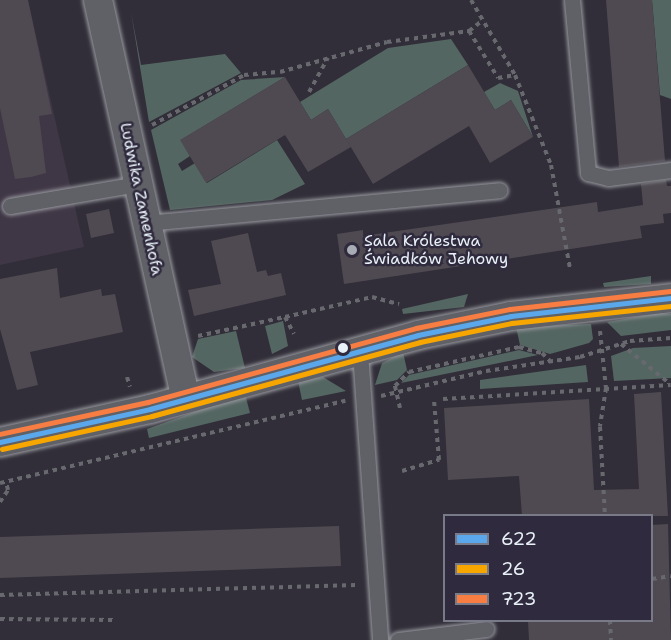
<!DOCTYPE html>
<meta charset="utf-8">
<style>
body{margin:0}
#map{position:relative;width:671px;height:640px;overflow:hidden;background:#312e39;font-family:"Shantell Sans",sans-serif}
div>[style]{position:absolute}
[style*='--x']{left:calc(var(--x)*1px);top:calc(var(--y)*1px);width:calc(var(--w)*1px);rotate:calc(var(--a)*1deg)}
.built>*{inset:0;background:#403746}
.green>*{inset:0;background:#546662}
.building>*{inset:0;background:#4f4a51}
.path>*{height:4px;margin-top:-2px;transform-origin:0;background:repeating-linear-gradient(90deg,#68686f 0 4.5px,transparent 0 9px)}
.roads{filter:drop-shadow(0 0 2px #98999f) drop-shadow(0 0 2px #98999f)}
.service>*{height:15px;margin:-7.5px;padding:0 7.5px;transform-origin:7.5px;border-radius:7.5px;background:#606067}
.minor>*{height:28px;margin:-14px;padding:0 14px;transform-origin:14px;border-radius:14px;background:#606067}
.bus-1>*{height:4.5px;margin:-2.25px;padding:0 2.25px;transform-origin:2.25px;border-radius:2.25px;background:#5aa8eb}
.bus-2>*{height:4.5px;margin:-2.25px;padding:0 2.25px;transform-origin:2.25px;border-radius:2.25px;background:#f7a600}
.bus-3>*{height:4.5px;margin:-2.25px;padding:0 2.25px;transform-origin:2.25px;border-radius:2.25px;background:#f77d43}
.dots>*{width:16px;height:16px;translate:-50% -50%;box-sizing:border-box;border:3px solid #2f2a3d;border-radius:50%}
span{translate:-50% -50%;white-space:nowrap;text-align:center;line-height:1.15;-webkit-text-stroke:5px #2f2a3d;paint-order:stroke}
.street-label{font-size:16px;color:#e8f1f8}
.poi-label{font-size:16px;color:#e8f1f8}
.left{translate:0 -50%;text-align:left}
.legend{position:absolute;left:443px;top:514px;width:210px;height:108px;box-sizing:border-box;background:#2f2a3d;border:2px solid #797a88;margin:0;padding:8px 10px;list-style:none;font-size:18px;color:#e8f1f8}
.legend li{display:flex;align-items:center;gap:12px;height:30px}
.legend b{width:30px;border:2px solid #797a88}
</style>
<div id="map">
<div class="built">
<div style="clip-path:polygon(0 0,28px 0,84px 247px,0 265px)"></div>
</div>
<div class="green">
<div style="clip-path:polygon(652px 0,671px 0,671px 99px,660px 95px)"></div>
<div style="clip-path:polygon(131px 12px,141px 65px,225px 54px,241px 73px,149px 122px)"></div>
<div style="clip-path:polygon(451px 39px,468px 65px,346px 139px,328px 109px,311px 120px,300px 102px,388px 48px)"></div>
<div style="clip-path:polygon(285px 77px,181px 140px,190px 156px,178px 164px,182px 171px,195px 163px,207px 183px,277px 140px,305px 184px,272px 200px,170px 210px,151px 130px,241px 80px)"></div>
<div style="clip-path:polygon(500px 83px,518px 91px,533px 137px,511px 100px,495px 110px,484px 92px)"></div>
<div style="clip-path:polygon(651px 276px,651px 284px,604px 287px,603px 283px)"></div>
<div style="clip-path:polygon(468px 294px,464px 307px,403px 314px,402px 309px)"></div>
<div style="clip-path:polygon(660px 313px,671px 314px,671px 330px,621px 336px,607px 322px)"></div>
<div style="clip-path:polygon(283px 321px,288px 346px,272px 354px,265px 326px)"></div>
<div style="clip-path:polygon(591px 324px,593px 339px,589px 343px,550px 354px,520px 345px,516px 327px)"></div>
<div style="clip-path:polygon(236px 331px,245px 368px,214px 372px,192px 357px,198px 339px)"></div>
<div style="clip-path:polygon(671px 346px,671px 378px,614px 381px,611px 356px,633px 348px)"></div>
<div style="clip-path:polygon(519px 350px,538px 355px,401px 383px,409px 375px)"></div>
<div style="clip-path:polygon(403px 352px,407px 370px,397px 380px,375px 385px,382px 363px)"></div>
<div style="clip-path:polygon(586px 365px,588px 382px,480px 389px,480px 380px)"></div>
<div style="clip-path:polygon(323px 377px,346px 391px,302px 400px,298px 381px)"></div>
<div style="clip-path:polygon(245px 394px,250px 413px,149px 438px,147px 429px)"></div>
</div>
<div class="building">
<div style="clip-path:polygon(0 0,28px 0,52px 114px,39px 116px,46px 173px,31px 177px,15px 179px,0 108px)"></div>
<div style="clip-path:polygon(606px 0,652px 0,665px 161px,619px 167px)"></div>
<div style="clip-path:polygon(468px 65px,495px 110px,511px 100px,533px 137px,490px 163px,469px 126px,373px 184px,346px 139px)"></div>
<div style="clip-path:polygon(285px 77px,311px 120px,328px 109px,351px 147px,308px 172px,285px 135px,206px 183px,180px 140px)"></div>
<div style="clip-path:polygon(666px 180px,667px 186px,671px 186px,671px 213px,663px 214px,664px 223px,640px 226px,642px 238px,344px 284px,337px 234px,363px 230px,363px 236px,597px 202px,598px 212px,643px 205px,641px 184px)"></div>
<div style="clip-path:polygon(109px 209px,114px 233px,91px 238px,86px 214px)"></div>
<div style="clip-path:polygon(248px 233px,257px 272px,266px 270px,268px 276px,281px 273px,286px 295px,194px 316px,188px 290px,221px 284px,211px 241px)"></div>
<div style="clip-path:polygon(57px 268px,60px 298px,101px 289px,102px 296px,115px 294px,123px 332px,30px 352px,38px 385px,17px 390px,0 329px,0 279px)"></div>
<div style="clip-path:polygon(661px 392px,668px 516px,522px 516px,519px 476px,448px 480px,444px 408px,589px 399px,594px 490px,639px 489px,634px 394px)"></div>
<div style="clip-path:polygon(668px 524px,671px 640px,529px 640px,528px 621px,651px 621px,651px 525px)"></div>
<div style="clip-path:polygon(339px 526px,341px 566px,0 578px,0 537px)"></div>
</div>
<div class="path">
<div style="--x:471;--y:0;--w:87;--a:59.6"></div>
<div style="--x:515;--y:75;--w:97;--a:68.2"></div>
<div style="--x:551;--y:165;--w:106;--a:79.6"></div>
<div style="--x:469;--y:31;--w:55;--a:58.3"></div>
<div style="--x:498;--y:78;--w:17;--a:-10"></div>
<div style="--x:309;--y:92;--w:39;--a:-61"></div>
<div style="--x:152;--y:125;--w:105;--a:-28.5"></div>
<div style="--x:244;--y:75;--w:36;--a:-5"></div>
<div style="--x:280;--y:72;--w:111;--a:-15.7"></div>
<div style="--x:387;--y:42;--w:83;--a:-7.6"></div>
<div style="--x:469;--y:31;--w:18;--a:-38"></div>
<div style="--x:285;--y:317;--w:89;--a:-12.9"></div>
<div style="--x:372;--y:297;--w:28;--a:15"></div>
<div style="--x:600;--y:331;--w:57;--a:84"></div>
<div style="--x:606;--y:388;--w:39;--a:99"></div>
<div style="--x:600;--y:427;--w:89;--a:86.8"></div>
<div style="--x:198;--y:336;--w:89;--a:-12.3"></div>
<div style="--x:285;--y:317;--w:19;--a:62"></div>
<div style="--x:621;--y:344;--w:63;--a:39.2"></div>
<div style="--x:127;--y:377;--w:10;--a:73"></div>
<div style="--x:381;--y:396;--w:108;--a:-13.4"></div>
<div style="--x:486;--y:371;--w:95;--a:-8.5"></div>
<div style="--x:580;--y:357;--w:52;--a:-17.7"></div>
<div style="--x:630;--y:341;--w:41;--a:-4.2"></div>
<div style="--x:443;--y:399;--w:228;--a:-3.5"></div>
<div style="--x:400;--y:408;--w:23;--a:-103"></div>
<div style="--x:395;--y:386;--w:20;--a:-45"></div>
<div style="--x:409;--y:372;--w:113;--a:-12.8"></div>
<div style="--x:519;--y:347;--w:24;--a:15"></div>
<div style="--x:542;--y:353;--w:11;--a:45"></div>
<div style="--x:402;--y:471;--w:39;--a:-17"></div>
<div style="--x:439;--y:460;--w:59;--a:-94.8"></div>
<div style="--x:0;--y:483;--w:355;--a:-13.4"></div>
<div style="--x:0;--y:502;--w:14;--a:-56"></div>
<div style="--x:8;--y:490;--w:8;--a:-104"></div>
<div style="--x:652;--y:579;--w:19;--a:-9"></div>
<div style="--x:0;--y:595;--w:356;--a:-1.6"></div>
<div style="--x:0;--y:619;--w:113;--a:0.5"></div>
<div style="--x:610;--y:620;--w:20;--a:87"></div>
</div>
<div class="roads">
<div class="service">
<div style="--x:572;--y:0;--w:174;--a:84.7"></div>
<div style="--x:588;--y:173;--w:21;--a:14"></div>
<div style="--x:608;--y:178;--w:64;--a:-7.2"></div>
<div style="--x:10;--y:206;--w:130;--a:-9.8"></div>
<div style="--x:146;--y:223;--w:355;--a:-5.3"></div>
<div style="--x:360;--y:352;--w:289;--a:86"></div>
<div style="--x:398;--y:640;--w:89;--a:-7.1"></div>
</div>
<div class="minor">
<div style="--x:98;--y:0;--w:406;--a:77.6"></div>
<div style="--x:0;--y:442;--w:154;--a:-12.4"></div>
<div style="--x:150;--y:409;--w:278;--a:-15.4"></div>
<div style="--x:418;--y:335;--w:95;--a:-11.5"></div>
<div style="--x:511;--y:316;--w:161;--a:-6.4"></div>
</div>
</div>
<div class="bus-1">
<div style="--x:0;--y:442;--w:154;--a:-12.4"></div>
<div style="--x:150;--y:409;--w:278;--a:-15.4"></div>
<div style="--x:418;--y:335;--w:95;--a:-11.5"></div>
<div style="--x:511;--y:316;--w:161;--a:-6.4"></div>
</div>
<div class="bus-2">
<div style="--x:2;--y:449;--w:154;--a:-12.4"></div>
<div style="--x:152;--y:416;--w:278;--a:-15.4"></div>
<div style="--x:420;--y:342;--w:94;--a:-11.7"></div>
<div style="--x:512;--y:323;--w:160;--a:-6.1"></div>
</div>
<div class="bus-3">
<div style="--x:0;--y:434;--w:151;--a:-12.2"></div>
<div style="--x:148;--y:402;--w:278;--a:-15.4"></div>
<div style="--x:416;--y:328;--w:96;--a:-11.4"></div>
<div style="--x:510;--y:309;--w:161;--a:-6.4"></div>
</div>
<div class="dots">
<div style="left:352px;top:250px;background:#a8adb5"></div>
<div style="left:343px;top:348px;background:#e8f1f8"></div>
</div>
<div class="street-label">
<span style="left:141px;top:199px;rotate:78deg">Ludwika Zamenhofa</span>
</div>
<div class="poi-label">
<span class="left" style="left:364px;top:250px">Sala Królestwa<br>Świadków Jehowy</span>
</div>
<ul class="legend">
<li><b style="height:8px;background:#5aa8eb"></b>622</li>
<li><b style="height:8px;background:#f7a600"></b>26</li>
<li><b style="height:8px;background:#f77d43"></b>723</li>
</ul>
</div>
